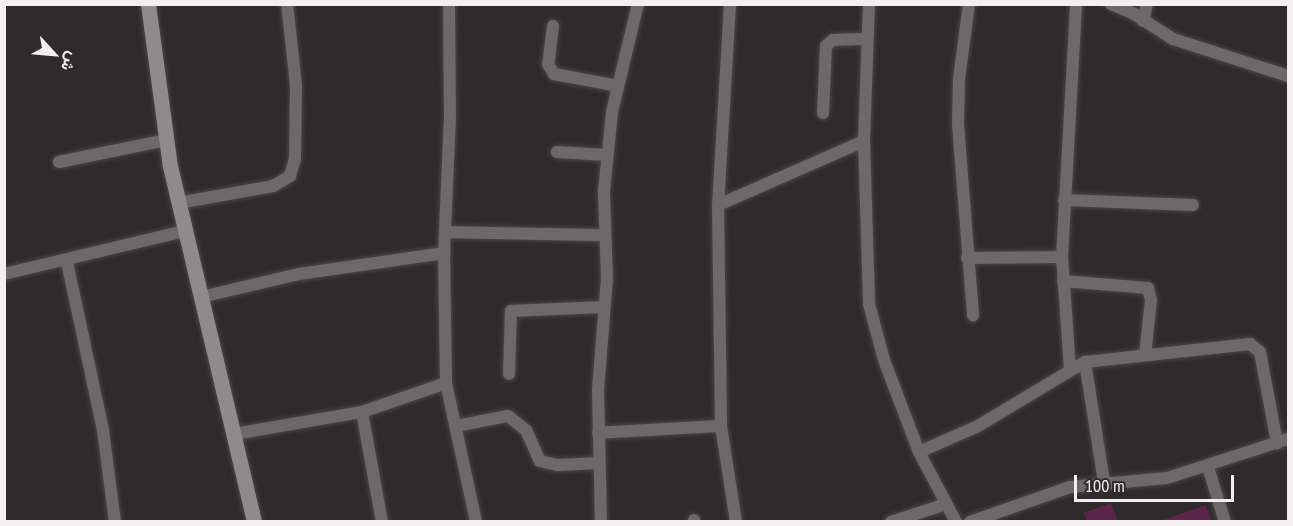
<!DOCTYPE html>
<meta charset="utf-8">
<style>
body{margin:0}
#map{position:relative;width:1293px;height:526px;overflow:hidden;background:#2e2b2d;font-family:"PT Sans Narrow",Vazirmatn,sans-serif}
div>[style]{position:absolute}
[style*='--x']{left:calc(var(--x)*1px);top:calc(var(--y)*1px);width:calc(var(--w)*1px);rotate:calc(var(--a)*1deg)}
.building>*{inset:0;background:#5e254b}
.roads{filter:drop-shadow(0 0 2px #494648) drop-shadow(0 0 2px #494648)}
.minor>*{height:12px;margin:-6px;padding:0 6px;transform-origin:6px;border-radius:6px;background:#6b696a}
.secondary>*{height:15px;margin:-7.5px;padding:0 7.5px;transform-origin:7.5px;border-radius:7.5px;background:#8e8b8d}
span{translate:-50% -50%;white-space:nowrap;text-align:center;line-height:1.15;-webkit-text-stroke:6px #2e2b2d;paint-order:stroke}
.frame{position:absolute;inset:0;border:6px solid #f1eff0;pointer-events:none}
.north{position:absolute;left:24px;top:24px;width:60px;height:60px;-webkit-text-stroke:4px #2e2b2d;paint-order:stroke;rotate:116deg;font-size:16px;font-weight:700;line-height:24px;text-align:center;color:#f1eff0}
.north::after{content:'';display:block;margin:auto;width:21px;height:27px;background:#f1eff0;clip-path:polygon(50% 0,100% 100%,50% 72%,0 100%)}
.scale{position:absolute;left:1074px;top:475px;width:160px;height:27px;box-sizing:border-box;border:3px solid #f1eff0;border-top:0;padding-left:8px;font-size:18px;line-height:21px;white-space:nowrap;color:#f1eff0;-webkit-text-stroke:4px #2e2b2d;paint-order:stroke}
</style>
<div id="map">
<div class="building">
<div style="clip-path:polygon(1111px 503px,1118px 522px,1087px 522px,1084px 513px)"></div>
<div style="clip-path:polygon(1206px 505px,1212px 522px,1164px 522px,1163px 520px)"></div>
</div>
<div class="roads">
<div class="minor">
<div style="--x:449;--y:4;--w:112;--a:89.5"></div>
<div style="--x:450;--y:116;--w:137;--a:92.5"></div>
<div style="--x:444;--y:253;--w:130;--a:89.1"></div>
<div style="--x:446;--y:383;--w:142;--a:77.8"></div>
<div style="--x:730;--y:4;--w:201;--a:93.4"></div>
<div style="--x:718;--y:205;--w:221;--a:89.2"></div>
<div style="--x:721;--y:426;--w:97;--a:81.1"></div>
<div style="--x:869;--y:4;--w:137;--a:92.1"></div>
<div style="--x:864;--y:141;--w:163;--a:88.2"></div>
<div style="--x:869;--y:304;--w:58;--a:75"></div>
<div style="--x:884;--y:360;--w:98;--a:69.2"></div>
<div style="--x:919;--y:452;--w:79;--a:62.1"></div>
<div style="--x:969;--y:4;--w:76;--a:97.6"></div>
<div style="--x:959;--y:79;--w:45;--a:91.3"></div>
<div style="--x:958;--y:124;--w:192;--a:85.5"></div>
<div style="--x:1111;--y:4;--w:25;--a:23"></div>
<div style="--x:1134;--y:14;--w:46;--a:32.7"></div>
<div style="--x:1173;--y:39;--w:121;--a:17.8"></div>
<div style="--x:1143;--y:21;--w:17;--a:-77"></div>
<div style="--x:553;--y:26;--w:38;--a:97"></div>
<div style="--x:548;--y:64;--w:12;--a:59"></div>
<div style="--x:554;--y:74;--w:65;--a:10.6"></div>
<div style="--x:823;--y:113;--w:67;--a:-87.4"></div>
<div style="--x:826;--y:46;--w:9;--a:-41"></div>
<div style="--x:833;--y:40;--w:34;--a:-2"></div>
<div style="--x:557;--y:152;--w:50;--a:3.4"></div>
<div style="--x:59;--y:162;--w:109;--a:-11.6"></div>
<div style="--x:1064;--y:200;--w:129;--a:2.2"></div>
<div style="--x:178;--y:203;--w:97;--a:-10.1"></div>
<div style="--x:273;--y:186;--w:20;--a:-30"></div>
<div style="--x:290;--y:176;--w:18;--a:-74"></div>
<div style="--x:295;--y:159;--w:74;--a:-89.2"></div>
<div style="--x:296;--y:85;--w:81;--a:-96.3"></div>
<div style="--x:718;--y:205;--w:159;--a:-23.7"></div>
<div style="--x:445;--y:232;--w:158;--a:1.1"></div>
<div style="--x:967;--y:258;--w:95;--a:-0.6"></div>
<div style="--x:67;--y:262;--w:172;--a:77.9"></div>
<div style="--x:103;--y:430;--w:93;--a:82.6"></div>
<div style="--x:4;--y:274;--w:185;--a:-13.4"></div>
<div style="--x:1063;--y:281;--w:85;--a:4.7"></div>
<div style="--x:1148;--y:288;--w:12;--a:76"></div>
<div style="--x:1151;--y:300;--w:55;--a:96.2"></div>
<div style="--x:201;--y:297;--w:101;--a:-13.2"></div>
<div style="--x:299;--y:274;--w:147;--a:-8.2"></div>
<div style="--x:1085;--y:362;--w:121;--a:81"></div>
<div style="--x:1070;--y:370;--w:113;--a:-94"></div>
<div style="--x:1062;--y:257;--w:253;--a:-86.8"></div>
<div style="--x:509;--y:374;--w:63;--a:-88.2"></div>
<div style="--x:511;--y:311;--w:92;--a:-2.5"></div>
<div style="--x:362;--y:412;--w:112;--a:79.7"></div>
<div style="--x:456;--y:426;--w:53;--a:-10.9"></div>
<div style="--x:508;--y:416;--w:23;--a:38"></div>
<div style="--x:526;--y:430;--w:34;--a:66"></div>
<div style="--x:540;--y:461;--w:18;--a:13"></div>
<div style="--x:558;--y:465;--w:41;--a:-2.8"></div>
<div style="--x:598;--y:433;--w:123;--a:-3.3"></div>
<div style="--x:234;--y:434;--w:130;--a:-9.8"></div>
<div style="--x:362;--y:412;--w:89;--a:-19"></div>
<div style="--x:919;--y:452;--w:64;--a:-23.8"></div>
<div style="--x:978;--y:426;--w:125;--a:-30.9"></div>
<div style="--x:1085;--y:362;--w:166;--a:-6.2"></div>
<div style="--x:1250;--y:344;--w:13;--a:39"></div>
<div style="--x:1260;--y:352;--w:93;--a:79.4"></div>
<div style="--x:1208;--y:467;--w:58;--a:72.8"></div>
<div style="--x:694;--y:520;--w:2;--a:90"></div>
<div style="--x:601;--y:522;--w:132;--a:-91.3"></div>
<div style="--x:598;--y:390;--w:111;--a:-85.4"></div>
<div style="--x:607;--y:279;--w:88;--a:-92"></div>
<div style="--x:604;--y:191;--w:79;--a:-84.2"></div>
<div style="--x:612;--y:112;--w:111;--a:-76.5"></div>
<div style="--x:891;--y:522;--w:58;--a:-18.1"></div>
<div style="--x:970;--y:522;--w:106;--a:-19.3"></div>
<div style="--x:1070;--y:487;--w:97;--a:-5.3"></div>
<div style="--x:1167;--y:478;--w:127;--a:-17.9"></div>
</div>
<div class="secondary">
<div style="--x:148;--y:4;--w:163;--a:82.3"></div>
<div style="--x:170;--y:166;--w:366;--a:76.7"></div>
</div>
</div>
<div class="frame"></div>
<div class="north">ش</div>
<div class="scale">100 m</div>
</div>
